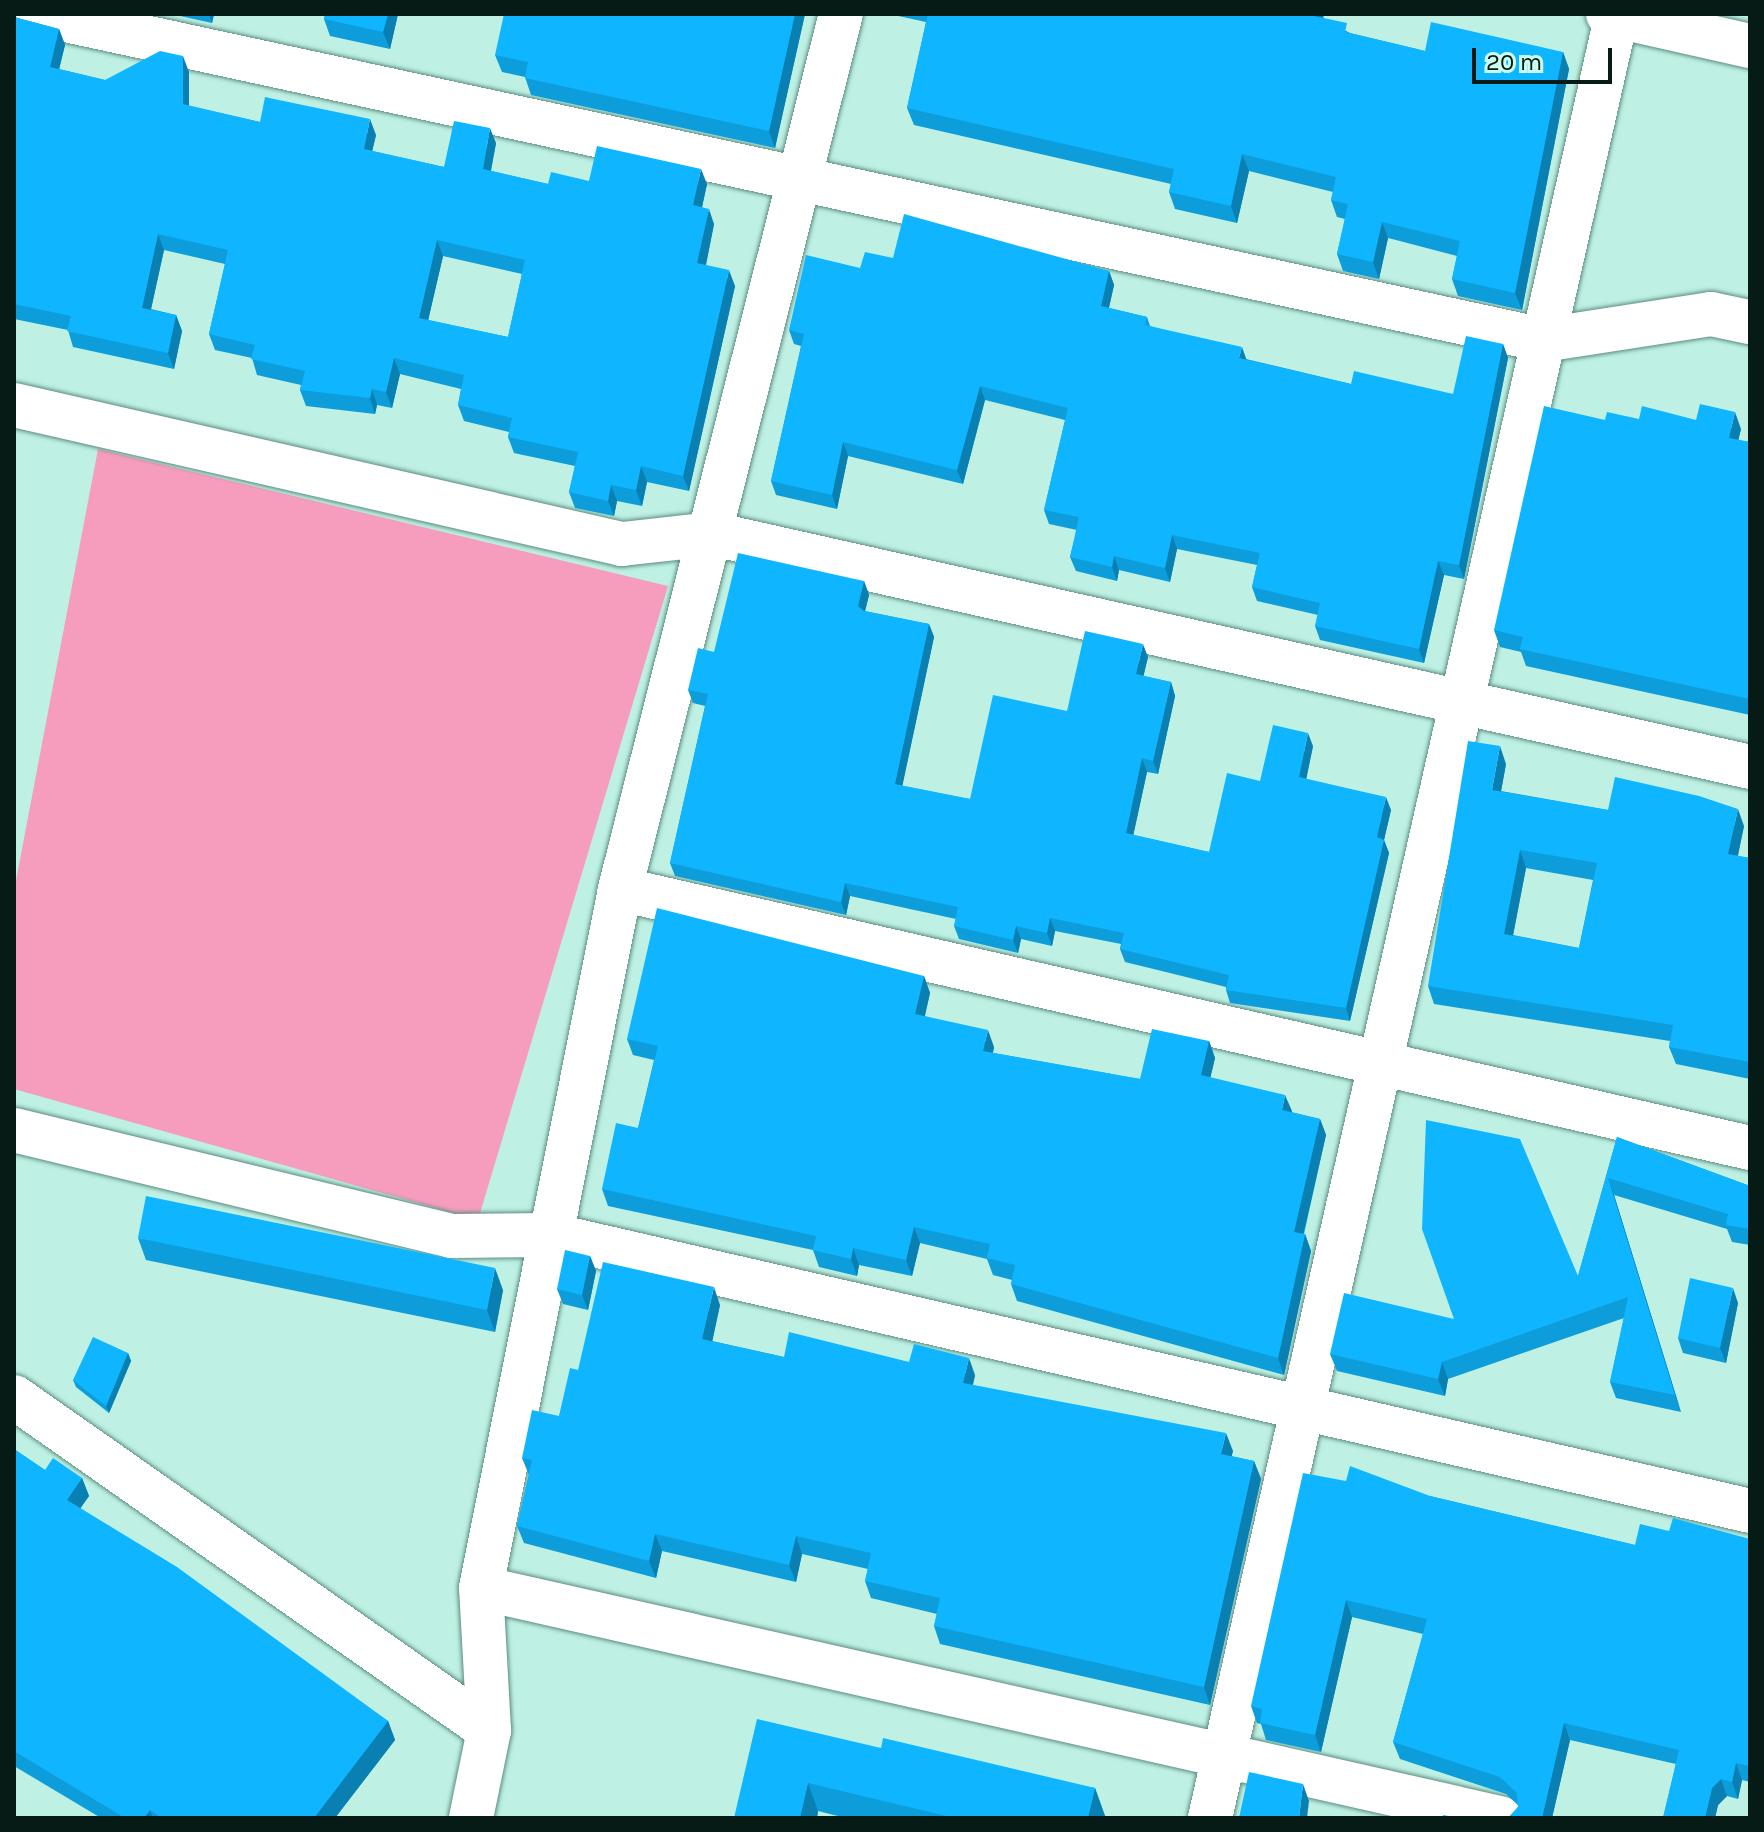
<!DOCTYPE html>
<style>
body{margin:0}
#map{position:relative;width:1764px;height:1832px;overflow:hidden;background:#bef1e4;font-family:Karla,sans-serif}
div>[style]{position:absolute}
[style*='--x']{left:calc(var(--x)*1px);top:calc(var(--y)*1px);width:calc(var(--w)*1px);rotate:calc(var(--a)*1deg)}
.green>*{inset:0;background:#f69dbd}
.roads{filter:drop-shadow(0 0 2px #5c8c80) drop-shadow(0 0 2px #5c8c80)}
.minor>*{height:44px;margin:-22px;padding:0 22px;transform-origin:22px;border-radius:22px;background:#fff}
.wall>*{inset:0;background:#0d9ddb}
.shaded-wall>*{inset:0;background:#0a7fb2}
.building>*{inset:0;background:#0fb6ff}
span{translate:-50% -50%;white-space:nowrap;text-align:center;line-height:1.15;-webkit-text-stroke:6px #cbfff1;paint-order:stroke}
.frame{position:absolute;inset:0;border:16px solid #071b16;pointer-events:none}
.scale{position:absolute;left:1472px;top:48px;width:140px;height:36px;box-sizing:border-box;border:4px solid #071b16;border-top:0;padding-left:10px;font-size:24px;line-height:28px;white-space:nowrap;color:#071b16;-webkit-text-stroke:6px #cbfff1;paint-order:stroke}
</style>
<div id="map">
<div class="green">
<div style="clip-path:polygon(98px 449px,668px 586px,478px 1220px,14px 1089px,14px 891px)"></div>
</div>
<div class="roads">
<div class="minor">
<div style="--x:38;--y:14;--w:1540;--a:12.22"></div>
<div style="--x:1543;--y:340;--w:170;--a:-8.8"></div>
<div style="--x:1711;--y:314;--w:40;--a:12"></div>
<div style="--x:1608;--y:14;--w:146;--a:12.7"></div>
<div style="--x:14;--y:405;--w:624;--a:12.88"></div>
<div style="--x:622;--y:544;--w:92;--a:-6.3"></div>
<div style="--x:713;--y:534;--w:1063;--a:12.66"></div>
<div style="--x:620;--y:889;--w:1159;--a:12.91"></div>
<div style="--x:14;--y:1130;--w:451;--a:13.6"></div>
<div style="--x:452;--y:1236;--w:99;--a:-0.6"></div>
<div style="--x:551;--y:1235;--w:1230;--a:12.96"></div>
<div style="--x:14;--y:1397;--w:580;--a:35.03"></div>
<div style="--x:481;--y:1588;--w:1045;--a:12.72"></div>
<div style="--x:471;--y:1818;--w:90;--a:-78.4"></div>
<div style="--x:489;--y:1730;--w:142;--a:-93.2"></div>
<div style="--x:481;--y:1588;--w:713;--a:-78.75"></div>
<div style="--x:620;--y:889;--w:902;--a:-75.83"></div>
<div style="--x:1210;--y:1818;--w:1849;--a:-77.29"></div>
</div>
</div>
<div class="wall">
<div style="clip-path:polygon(171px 14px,214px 14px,212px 23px)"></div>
<div style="clip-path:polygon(325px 14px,398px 14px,390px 49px,330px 36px,324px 19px)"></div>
<div style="clip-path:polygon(805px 14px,775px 148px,531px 95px,525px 77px,502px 72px,495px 55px)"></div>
<div style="clip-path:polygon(889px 14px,1324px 14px,1323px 18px,1350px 33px,1425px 51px,1563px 52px,1569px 69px,1522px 310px,1458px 296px,1452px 279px,1457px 256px,1388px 238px,1379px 279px,1343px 271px,1337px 254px,1345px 219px,1337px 217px,1331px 200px,1333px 192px,1249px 171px,1237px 223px,1175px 209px,1169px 192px,1171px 184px,914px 125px,907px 108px,926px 22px)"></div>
<div style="clip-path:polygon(evenodd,14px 17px,59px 29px,65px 45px,59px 69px,105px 80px,189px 72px,189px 106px,260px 122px,376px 135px,372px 151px,444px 167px,496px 143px,491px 171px,548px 184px,589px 181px,707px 184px,702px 207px,714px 224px,706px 265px,735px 286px,689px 491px,647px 482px,642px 506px,617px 501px,614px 516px,575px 508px,569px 492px,575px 466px,514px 453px,508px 437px,509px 432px,464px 421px,458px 405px,461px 389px,400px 374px,392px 408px,377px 405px,375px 414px,306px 406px,300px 390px,301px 385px,257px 375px,252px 358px,215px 350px,209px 334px,225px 264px,164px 250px,151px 309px,176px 315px,182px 331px,174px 369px,73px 347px,68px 330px,14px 319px,14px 17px,443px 256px,522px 274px,508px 337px,428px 320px,443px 256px)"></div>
<div style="clip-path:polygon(893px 258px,1109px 271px,1114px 285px,1109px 308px,1147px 317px,1150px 326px,1246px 359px,1351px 384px,1453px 394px,1503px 344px,1508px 358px,1464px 579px,1444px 575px,1424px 663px,1320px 640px,1315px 626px,1318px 615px,1257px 601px,1252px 587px,1257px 565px,1177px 549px,1170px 582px,1119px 570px,1117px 581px,1076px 571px,1070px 557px,1077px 530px,1049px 524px,1044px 510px,1065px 420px,985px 400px,963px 484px,848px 456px,837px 509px,776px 495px,771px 481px,801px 346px,794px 344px,789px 330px,860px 268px)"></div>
<div style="clip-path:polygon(1639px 419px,1741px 429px,1738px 440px,1750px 442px,1750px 715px,1526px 666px,1521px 652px,1500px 647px,1494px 630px,1605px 420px)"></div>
<div style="clip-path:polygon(864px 581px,869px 595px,865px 611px,929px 624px,934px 637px,902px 786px,970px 799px,1067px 711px,1148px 657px,1143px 676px,1171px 682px,1175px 696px,1158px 774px,1147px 772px,1133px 835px,1209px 852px,1260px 781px,1313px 746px,1306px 779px,1391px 810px,1384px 840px,1389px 853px,1350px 1021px,1230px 1003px,1226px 990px,1226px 987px,1125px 962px,1120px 949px,1121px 944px,1055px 931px,1052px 946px,1021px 939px,1018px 953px,959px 939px,954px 926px,956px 919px,850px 896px,846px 915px,675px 876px,670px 863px,705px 706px,693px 703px,688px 690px,714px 652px)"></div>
<div style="clip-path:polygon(evenodd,1506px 764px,1501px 791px,1608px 810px,1744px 826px,1738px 856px,1750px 858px,1750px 1079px,1676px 1064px,1669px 1047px,1670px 1041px,1434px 1004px,1428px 986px,1506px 764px,1526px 868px,1593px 880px,1579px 948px,1513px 935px,1526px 868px)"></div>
<div style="clip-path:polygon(924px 976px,930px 993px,925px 1016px,994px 1047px,993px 1053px,1140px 1079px,1209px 1041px,1215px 1058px,1210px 1078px,1291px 1112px,1320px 1119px,1326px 1135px,1304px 1234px,1305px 1234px,1311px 1251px,1284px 1375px,1017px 1301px,1011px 1284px,1012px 1280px,993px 1275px,987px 1259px,920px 1243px,912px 1276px,859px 1265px,857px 1276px,819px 1267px,813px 1250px,608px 1206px,602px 1189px,638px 1128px,654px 1060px,633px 1055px,627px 1039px)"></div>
<div style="clip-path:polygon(1617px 1137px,1750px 1186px,1750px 1245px,1732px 1242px,1727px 1229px,1614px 1195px,1681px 1412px,1616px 1398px,1610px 1382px,1624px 1318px,1448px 1379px,1445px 1396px,1337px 1371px,1330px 1354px,1454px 1319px,1578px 1276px)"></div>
<div style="clip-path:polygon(138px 1238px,503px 1290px,495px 1332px,146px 1260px)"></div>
<div style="clip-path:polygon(590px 1256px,596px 1271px,588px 1310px,563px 1304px,557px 1289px)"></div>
<div style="clip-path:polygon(1738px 1303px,1726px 1363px,1683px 1353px,1678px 1338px)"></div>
<div style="clip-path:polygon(720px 1305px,712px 1341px,784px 1357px,909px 1362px,975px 1375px,973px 1385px,1233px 1451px,1231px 1456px,1254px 1461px,1261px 1479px,1210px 1705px,940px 1644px,934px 1626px,937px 1614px,871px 1598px,865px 1581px,868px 1569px,802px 1554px,796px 1582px,662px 1551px,656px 1578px,524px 1543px,517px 1526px,529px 1475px,522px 1458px,559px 1416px,578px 1370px)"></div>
<div style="clip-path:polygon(128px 1353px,131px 1361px,109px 1413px,76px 1387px,73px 1380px)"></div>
<div style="clip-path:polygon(14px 1449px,45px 1470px,82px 1478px,89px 1496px,80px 1508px,388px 1721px,395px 1740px,335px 1818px,101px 1818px,14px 1766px)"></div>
<div style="clip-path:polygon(1430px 1496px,1635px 1545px,1669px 1531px,1750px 1539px,1750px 1782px,1742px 1780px,1738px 1799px,1727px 1796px,1718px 1805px,1715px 1818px,1663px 1818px,1676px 1764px,1570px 1740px,1552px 1818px,1508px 1818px,1518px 1807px,1518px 1805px,1506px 1794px,1400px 1759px,1393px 1742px,1423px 1634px,1352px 1617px,1321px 1752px,1266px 1740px,1261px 1724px,1257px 1723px,1251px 1706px)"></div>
<div style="clip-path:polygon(881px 1748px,1095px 1788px,1105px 1816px,1105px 1818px,846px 1818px,818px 1811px,817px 1818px,734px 1818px)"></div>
</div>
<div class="shaded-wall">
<div style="clip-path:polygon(209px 14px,214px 14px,212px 23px)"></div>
<div style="clip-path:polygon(388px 14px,398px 14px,390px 49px,383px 32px)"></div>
<div style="clip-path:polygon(795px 14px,805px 14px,775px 148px,769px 131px)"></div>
<div style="clip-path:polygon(1314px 14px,1324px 14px,1320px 33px,1314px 16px)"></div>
<div style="clip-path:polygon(59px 29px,65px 45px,56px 82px,50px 67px)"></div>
<div style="clip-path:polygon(1563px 52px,1569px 69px,1522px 310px,1515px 293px)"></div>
<div style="clip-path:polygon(183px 56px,189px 72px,189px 120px,183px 104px)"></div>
<div style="clip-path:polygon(370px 119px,376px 135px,369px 165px,364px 149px)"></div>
<div style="clip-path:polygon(490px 128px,496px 143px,488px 185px,483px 169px)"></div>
<div style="clip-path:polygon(1242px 154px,1249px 171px,1237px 223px,1231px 206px)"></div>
<div style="clip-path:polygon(701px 169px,707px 184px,699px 221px,693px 205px)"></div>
<div style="clip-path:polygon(709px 209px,714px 224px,703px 279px,697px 263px)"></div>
<div style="clip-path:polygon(1382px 222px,1388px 238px,1379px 279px,1373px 262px)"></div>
<div style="clip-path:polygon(158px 234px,164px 250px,148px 323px,142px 308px)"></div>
<div style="clip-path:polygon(437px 240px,443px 256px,425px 334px,419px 318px)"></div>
<div style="clip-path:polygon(729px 270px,735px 286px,689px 491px,683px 476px)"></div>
<div style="clip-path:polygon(1109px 271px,1114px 285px,1106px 320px,1101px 306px)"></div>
<div style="clip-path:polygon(176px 315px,182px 331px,174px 369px,168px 353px)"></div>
<div style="clip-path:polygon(1503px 344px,1508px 358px,1464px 579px,1459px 565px)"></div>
<div style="clip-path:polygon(1242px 347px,1247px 361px,1239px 358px)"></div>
<div style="clip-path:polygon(394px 358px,400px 374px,392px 408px,386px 392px)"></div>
<div style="clip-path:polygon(980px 386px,985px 400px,963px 484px,957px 470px)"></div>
<div style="clip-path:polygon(372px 389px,377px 405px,375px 414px,370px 398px)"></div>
<div style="clip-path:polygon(1735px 412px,1741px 429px,1735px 455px,1729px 438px)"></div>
<div style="clip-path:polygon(843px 442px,848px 456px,837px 509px,832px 495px)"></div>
<div style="clip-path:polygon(641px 466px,647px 482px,642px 506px,636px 490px)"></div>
<div style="clip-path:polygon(611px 485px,617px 501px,614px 516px,608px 501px)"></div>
<div style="clip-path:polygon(1172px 535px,1177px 549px,1170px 582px,1165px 568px)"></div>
<div style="clip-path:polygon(1114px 556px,1119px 570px,1117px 581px,1112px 567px)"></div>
<div style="clip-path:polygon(1438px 561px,1444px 575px,1424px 663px,1419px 649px)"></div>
<div style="clip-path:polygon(864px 581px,869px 595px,863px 619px,858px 606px)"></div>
<div style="clip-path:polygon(929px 624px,934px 637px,900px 797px,895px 784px)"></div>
<div style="clip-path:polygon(1143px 644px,1148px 657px,1141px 687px,1136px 674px)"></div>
<div style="clip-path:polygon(1171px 682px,1175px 696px,1158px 774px,1153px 761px)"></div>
<div style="clip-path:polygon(1308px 733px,1313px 746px,1304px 790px,1299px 777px)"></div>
<div style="clip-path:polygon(1500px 746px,1506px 764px,1498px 808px,1492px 790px)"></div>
<div style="clip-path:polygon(1142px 758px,1147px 772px,1131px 846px,1126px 833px)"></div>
<div style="clip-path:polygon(1386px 797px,1391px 810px,1384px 840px,1389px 853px,1350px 1021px,1346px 1008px,1377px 837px)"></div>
<div style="clip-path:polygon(1738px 809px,1744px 826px,1734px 872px,1728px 854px)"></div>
<div style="clip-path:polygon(1520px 850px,1526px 868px,1510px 951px,1504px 934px)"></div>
<div style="clip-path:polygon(845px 883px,850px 896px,846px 915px,841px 902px)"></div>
<div style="clip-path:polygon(1050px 918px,1055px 931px,1052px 946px,1047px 933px)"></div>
<div style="clip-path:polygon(1016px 926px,1021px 939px,1018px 953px,1013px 940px)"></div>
<div style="clip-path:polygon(924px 976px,930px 993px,921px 1031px,915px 1014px)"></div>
<div style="clip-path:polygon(988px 1030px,994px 1047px,989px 1068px,983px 1051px)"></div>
<div style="clip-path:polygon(1209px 1041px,1215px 1058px,1207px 1092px,1201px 1075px)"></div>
<div style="clip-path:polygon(1285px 1095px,1292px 1111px,1288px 1127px,1282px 1110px)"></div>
<div style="clip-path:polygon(1320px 1119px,1326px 1135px,1300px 1248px,1294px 1232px)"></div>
<div style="clip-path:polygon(1608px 1178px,1614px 1195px,1681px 1412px,1675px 1395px)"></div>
<div style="clip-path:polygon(914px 1227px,920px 1243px,912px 1276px,906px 1260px)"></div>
<div style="clip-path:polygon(1305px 1234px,1311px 1251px,1284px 1375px,1278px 1358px)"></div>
<div style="clip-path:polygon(853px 1248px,859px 1265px,857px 1276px,851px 1259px)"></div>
<div style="clip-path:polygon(590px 1256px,596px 1271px,588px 1310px,582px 1295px)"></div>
<div style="clip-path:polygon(495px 1268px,503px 1290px,495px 1332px,487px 1310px)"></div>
<div style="clip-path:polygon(714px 1287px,720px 1305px,709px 1357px,702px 1339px)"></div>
<div style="clip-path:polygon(1733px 1288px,1738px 1303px,1726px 1363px,1720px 1348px)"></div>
<div style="clip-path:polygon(128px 1353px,131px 1361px,109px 1413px,106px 1406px)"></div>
<div style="clip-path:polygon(969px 1358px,975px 1375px,969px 1401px,963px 1383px)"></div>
<div style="clip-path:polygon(1442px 1362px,1448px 1379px,1445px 1396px,1438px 1379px)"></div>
<div style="clip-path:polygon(1226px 1433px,1233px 1451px,1228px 1471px,1221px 1454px)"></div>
<div style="clip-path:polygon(1254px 1461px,1261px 1479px,1210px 1705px,1204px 1687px)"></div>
<div style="clip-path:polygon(82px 1478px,89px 1496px,73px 1519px,67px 1500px)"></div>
<div style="clip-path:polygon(655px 1534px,662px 1551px,656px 1578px,649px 1561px)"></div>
<div style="clip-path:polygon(796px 1536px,802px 1554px,796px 1582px,789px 1565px)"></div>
<div style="clip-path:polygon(1346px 1600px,1352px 1617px,1321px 1752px,1315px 1735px)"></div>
<div style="clip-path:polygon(388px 1721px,395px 1740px,335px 1818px,314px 1818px)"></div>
<div style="clip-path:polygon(1564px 1723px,1570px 1740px,1552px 1818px,1542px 1818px)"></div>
<div style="clip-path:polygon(1736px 1763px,1742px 1780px,1738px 1799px,1732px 1782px)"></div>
<div style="clip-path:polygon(1721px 1779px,1727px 1796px,1718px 1805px,1715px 1818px,1705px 1818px,1712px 1788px)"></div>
<div style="clip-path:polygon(808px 1783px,818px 1811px,817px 1818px,800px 1818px)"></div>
<div style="clip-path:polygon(1303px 1784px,1309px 1801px,1307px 1818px,1299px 1818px)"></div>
<div style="clip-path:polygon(1095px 1788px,1105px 1816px,1105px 1818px,1088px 1818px)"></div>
<div style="clip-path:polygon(150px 1810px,153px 1818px,144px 1818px)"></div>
</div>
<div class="building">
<div style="clip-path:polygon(325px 14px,388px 14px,383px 32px,324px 19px)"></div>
<div style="clip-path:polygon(504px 14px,795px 14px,769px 131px,525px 78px,528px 62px,495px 55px)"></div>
<div style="clip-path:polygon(928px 14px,1314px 14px,1314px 16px,1347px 23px,1345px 32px,1425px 51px,1431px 22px,1563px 52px,1515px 293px,1452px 279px,1460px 241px,1382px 222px,1373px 262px,1337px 254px,1348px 204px,1331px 200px,1336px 177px,1242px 154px,1231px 206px,1169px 192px,1174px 169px,907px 108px)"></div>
<div style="clip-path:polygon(evenodd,14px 17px,59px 29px,50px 67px,105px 80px,160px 51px,183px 56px,183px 104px,260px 122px,265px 97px,370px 119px,364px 149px,444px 167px,454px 121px,490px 128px,483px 169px,548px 184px,551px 172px,589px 181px,597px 146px,701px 169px,693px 205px,709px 209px,697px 263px,729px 270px,683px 476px,641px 466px,636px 490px,611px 485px,608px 501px,569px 492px,578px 452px,508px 437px,512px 418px,458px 405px,464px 375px,394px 358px,386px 392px,372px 389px,370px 398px,300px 390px,305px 371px,251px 359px,255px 345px,209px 334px,228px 250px,158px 234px,142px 308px,176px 315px,168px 353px,67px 331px,71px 316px,14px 304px,14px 17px,437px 240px,525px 260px,508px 337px,419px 318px,437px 240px)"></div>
<div style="clip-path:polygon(904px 214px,1109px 271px,1101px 306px,1147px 317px,1145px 325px,1242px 347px,1239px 358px,1351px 384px,1354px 371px,1453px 394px,1466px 336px,1503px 344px,1459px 565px,1438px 561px,1419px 649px,1315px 626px,1320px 603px,1252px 587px,1260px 553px,1172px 535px,1165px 568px,1114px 556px,1112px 567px,1070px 557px,1079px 517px,1044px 510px,1068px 408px,980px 386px,957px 470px,843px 442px,832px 495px,771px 481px,804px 334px,789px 330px,806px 255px,860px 268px,865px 252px,893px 258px)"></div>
<div style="clip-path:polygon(1700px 404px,1735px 412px,1729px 438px,1750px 442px,1750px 699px,1520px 649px,1523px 637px,1494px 630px,1544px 406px,1605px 420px,1607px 412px,1639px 419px,1642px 406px,1696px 420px)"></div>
<div style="clip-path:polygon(738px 553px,864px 581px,858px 606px,864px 611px,929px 624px,895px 784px,970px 799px,993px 695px,1067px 711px,1085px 631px,1143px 644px,1136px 674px,1171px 682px,1153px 761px,1142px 758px,1126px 833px,1209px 852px,1227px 773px,1260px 781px,1273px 725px,1308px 733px,1299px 777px,1386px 797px,1377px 837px,1384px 840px,1346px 1008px,1226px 990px,1229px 975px,1120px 949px,1124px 933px,1050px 918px,1047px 933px,1016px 926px,1013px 940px,954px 926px,958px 907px,845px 883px,841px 902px,670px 863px,708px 694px,688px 690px,698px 648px,714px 652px)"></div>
<div style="clip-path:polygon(evenodd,1468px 741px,1500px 746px,1492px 790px,1608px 810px,1615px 777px,1699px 796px,1738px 809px,1728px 854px,1750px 858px,1750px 1062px,1669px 1047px,1673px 1025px,1428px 986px,1468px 741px,1520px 850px,1597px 863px,1579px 948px,1504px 934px,1520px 850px)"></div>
<div style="clip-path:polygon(657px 908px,924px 976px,915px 1014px,988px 1030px,983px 1051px,1140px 1079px,1152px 1029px,1209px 1041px,1201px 1075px,1285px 1095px,1282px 1110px,1320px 1119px,1294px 1232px,1305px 1234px,1278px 1358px,1011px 1284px,1015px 1265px,987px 1258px,990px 1244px,914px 1227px,906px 1260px,853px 1248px,851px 1259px,813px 1250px,816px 1236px,602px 1189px,616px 1123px,638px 1128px,658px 1046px,627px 1039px)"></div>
<div style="clip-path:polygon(1426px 1120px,1520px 1139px,1578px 1276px,1617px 1137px,1750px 1186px,1750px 1229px,1726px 1225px,1728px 1214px,1608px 1178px,1675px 1395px,1610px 1382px,1628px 1297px,1442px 1362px,1438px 1379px,1330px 1354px,1344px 1293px,1454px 1319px,1422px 1229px)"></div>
<div style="clip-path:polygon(146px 1196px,495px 1268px,487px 1310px,138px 1238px)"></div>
<div style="clip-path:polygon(565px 1250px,590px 1256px,582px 1295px,557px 1289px)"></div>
<div style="clip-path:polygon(603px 1262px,714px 1287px,702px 1339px,784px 1357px,789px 1332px,909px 1362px,914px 1344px,969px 1358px,963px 1383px,1226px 1433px,1221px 1454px,1254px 1461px,1204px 1687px,934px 1626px,940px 1598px,865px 1581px,871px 1553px,796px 1536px,789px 1565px,655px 1534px,649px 1561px,517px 1526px,532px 1460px,522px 1458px,532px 1410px,559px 1416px,570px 1368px,578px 1370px)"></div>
<div style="clip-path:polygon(1690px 1278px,1733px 1288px,1720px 1348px,1678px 1338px)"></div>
<div style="clip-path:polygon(93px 1337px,128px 1353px,106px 1406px,73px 1380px)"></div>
<div style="clip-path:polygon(14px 1449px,45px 1470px,53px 1458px,82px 1478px,67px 1500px,177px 1567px,388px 1721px,314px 1818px,162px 1818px,150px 1810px,144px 1818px,125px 1818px,14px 1751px)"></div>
<div style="clip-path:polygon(1350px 1466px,1430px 1496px,1635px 1545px,1640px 1524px,1669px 1531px,1673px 1518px,1750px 1539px,1750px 1766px,1736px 1763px,1732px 1782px,1721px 1779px,1712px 1788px,1705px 1818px,1663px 1818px,1679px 1750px,1564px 1723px,1542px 1818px,1508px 1818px,1518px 1807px,1517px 1793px,1500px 1777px,1393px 1742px,1427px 1619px,1346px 1600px,1315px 1735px,1260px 1723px,1262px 1709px,1251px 1706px,1303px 1473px,1346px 1481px)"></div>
<div style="clip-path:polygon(757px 1719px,881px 1748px,883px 1738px,1095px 1788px,1088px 1818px,955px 1818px,808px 1783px,800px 1818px,734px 1818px)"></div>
<div style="clip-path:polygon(1249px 1772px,1303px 1784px,1299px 1818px,1239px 1818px)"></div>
<div style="clip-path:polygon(1443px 1815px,1459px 1818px,1443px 1818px)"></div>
</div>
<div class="frame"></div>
<div class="scale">20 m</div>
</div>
